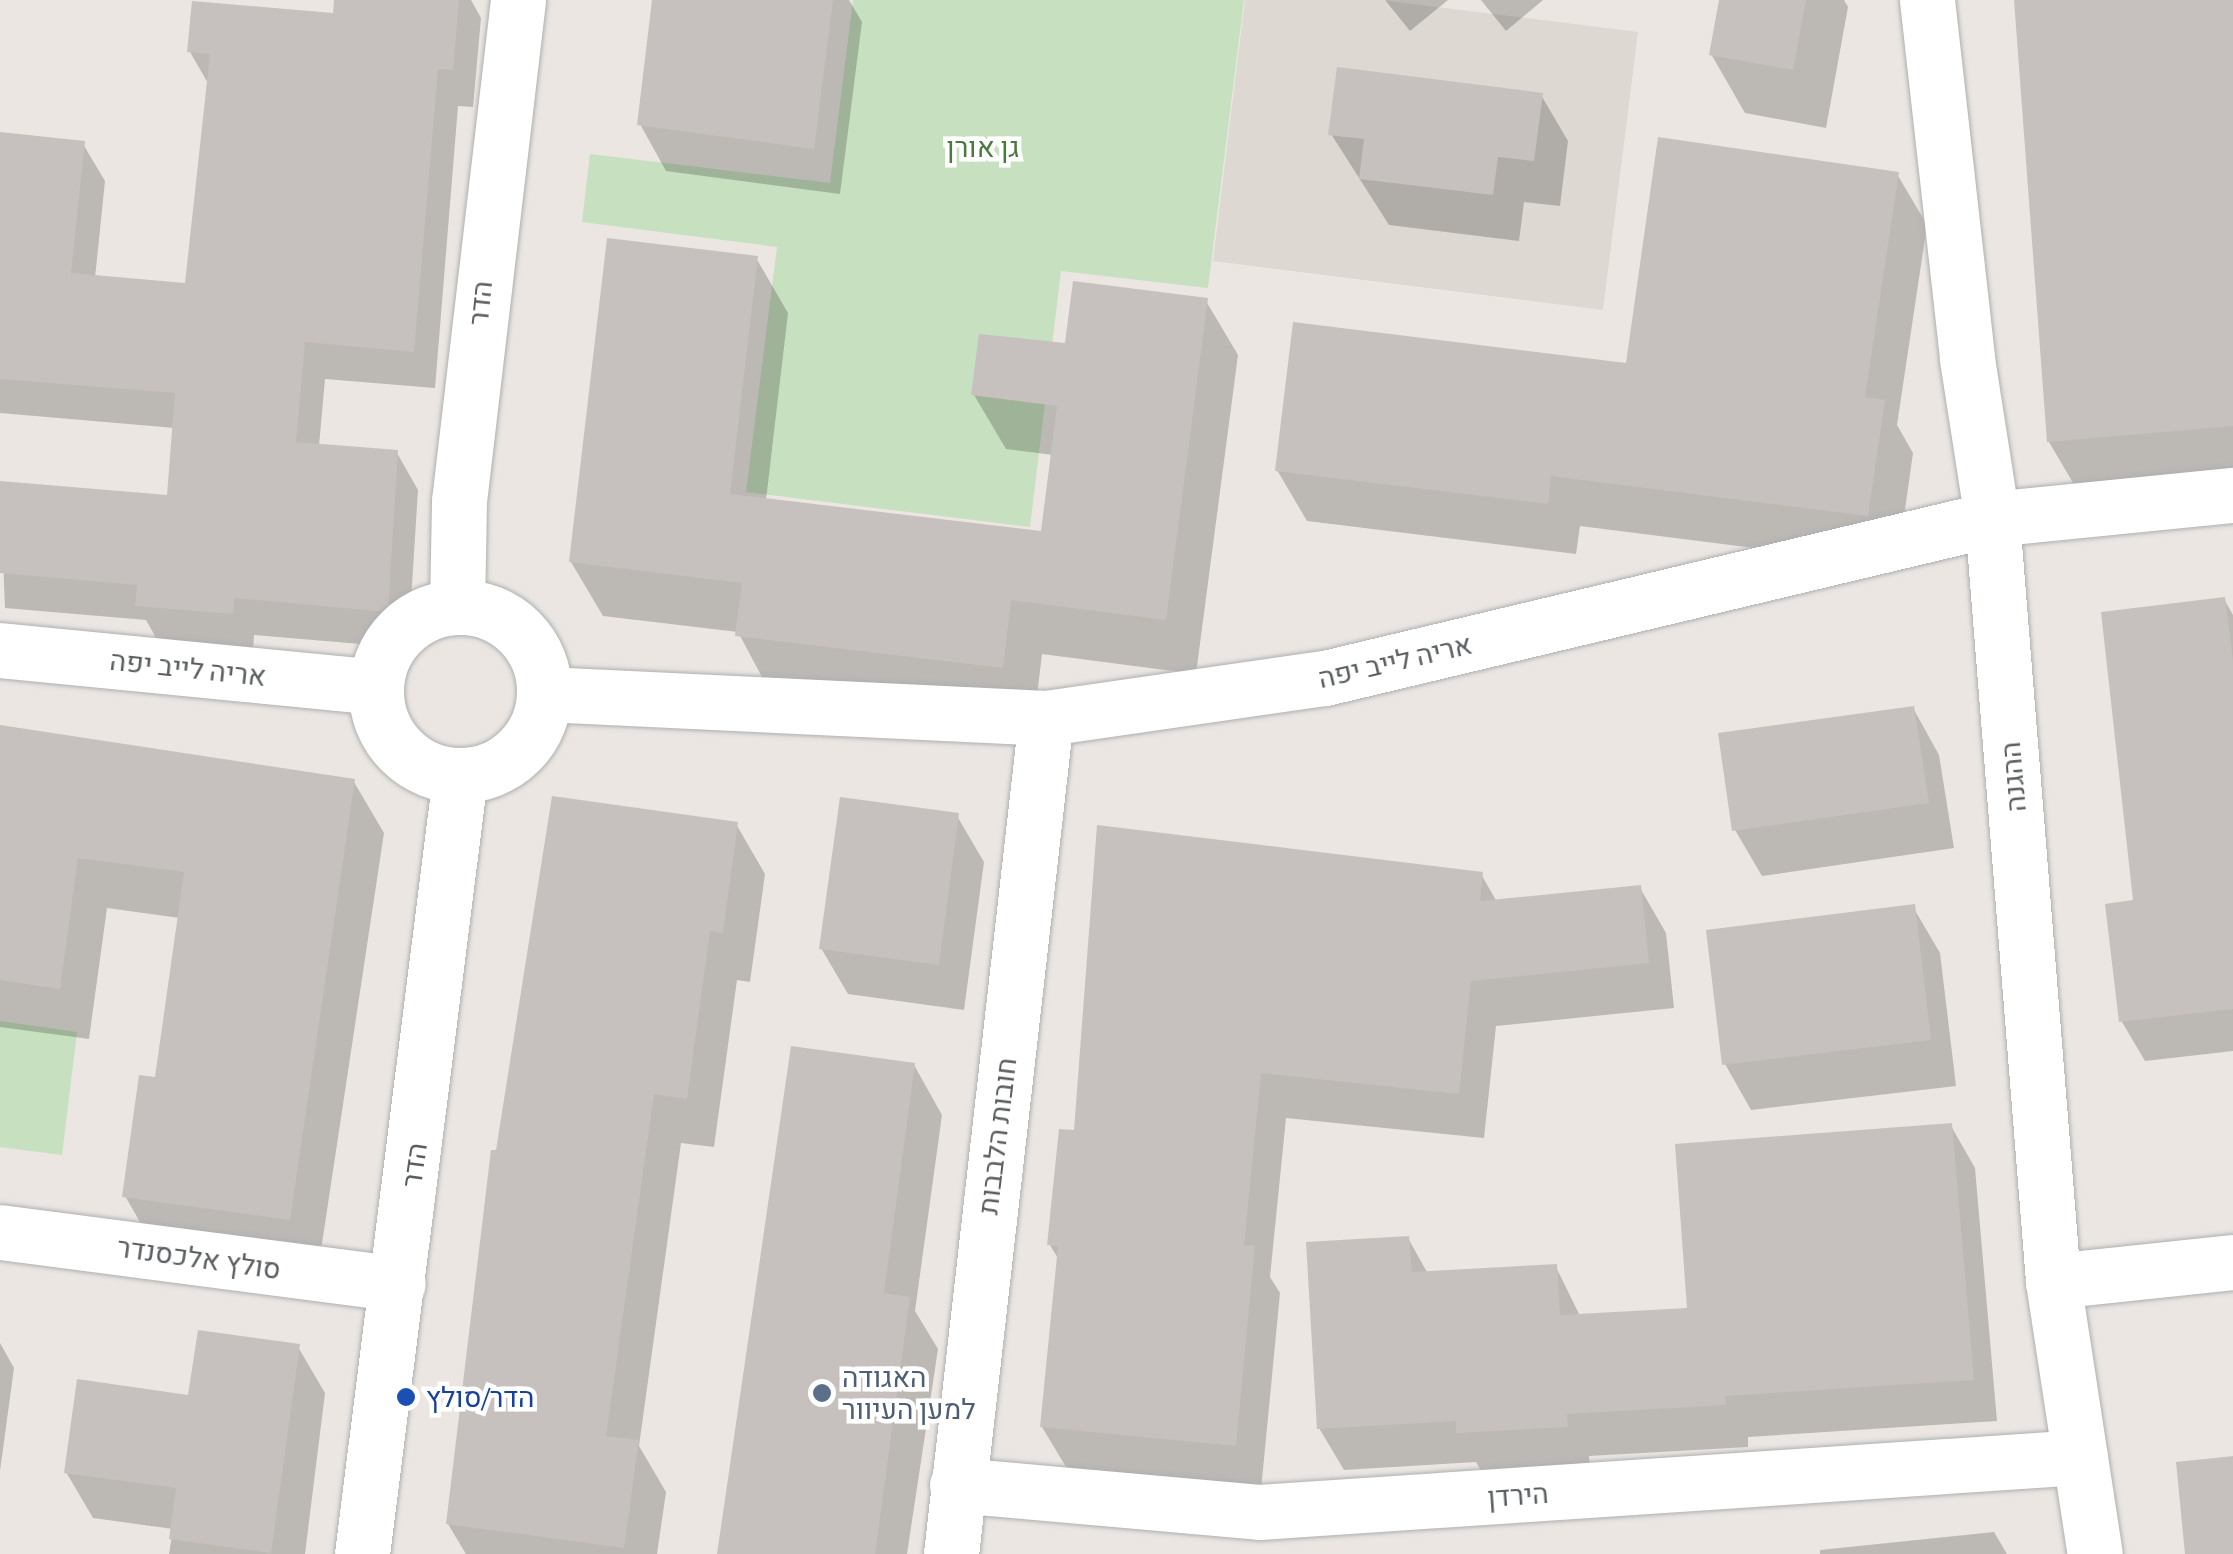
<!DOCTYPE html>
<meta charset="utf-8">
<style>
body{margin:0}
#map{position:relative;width:2233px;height:1554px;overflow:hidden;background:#ebe6e1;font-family:"PT Sans Narrow",Heebo,sans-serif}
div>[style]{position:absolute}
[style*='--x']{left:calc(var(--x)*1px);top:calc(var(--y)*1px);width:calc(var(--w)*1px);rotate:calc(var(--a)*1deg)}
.education>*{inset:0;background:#ddd8d2}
.green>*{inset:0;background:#c7e0c0}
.shadow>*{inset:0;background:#0003}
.building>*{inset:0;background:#c6c1be}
.roads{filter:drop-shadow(0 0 2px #adb0b2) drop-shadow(0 0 2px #adb0b2)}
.minor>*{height:55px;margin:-27.5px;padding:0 27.5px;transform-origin:27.5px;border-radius:27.5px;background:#fff}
.minor>.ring{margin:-27.5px;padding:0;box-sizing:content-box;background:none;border:55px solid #fff;border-radius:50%}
.dots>*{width:28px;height:28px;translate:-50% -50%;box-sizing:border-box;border:5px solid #fff;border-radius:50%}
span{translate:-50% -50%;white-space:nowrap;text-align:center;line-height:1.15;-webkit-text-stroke:9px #fff;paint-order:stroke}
.park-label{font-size:28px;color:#487b3d}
.street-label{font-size:28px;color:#5a5e60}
.service-label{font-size:28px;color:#4e5e75}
.left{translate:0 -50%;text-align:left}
.transit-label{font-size:28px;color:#164399}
</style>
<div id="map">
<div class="education">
<div style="clip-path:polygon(1245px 0,1380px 0,1638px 32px,1603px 310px,1213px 261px)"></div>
</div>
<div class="green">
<div style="clip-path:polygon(853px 0,1244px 0,1208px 288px,1061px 271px,1030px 527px,746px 492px,777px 247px,582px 222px,590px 154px,830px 183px)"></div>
<div style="clip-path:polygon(0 1021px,77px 1032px,62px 1155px,0 1147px)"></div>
</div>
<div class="shadow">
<div style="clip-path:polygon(337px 0,471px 0,481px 18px,473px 107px,458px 106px,435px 388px,325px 379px,319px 446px,397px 453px,418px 490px,408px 648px,254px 635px,253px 651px,159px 643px,146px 620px,5px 608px,0 484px,169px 498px,175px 428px,0 413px,0 135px,83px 144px,105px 181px,95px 278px,187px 286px,209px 85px,190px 52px,335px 16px)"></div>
<div style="clip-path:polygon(655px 0,849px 0,862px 22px,840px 194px,666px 171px,640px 124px)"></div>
<div style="clip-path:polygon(1385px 0,1448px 0,1410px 31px)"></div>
<div style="clip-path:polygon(1481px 0,1543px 0,1506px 31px)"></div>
<div style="clip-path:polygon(1722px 0,1844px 0,1848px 7px,1826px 128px,1745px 113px,1711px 54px)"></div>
<div style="clip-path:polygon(2019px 0,2233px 0,2233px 474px,2076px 488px,2049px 442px)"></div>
<div style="clip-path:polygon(1541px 95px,1568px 141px,1560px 206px,1524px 202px,1519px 241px,1389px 225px,1331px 134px)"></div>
<div style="clip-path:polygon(1897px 174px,1927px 225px,1897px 425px,1913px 453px,1897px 566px,1580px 526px,1576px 554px,1307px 521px,1277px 470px,1628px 365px)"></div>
<div style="clip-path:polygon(756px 258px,788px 313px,766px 500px,1043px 534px,1053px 455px,1006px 449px,974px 395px,1067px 346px,1206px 301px,1238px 355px,1196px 674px,1042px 654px,1034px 721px,769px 690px,738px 632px,603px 616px,571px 562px)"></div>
<div style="clip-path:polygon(2224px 599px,2233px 615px,2233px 1051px,2145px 1061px,2122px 1022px,2136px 902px)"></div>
<div style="clip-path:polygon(1913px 708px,1939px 755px,1954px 848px,1762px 876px,1735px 830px)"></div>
<div style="clip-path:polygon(0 728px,354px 782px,384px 833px,318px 1270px,155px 1248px,125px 1196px,157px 1080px,180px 918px,107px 908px,89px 1039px,0 1027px)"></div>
<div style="clip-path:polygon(957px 816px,984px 862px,964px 1010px,848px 994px,821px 948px)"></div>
<div style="clip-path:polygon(736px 824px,765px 874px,750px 982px,737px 980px,714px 1147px,681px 1143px,639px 1446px,666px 1492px,657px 1554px,466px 1554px,448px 1524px,498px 1153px)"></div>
<div style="clip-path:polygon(1481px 874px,1497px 902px,1640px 888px,1666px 933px,1674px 1008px,1496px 1026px,1484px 1138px,1286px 1118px,1270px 1277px,1280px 1293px,1261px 1490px,1069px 1472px,1042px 1427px,1059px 1260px,1050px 1245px,1076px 1133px)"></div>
<div style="clip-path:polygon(1913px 907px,1940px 953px,1956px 1086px,1751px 1110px,1725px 1064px)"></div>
<div style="clip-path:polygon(914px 1065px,942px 1115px,915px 1311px,938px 1349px,907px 1554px,719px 1554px)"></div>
<div style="clip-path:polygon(1951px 1126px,1975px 1168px,1997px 1421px,1748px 1437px,1748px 1447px,1589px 1456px,1590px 1468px,1483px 1474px,1476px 1462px,1344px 1470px,1319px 1428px,1408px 1238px,1428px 1274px,1556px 1267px,1580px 1316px,1690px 1310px)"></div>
<div style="clip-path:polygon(0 1343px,14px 1368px,0 1471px)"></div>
<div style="clip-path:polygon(298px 1347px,325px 1393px,305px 1554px,169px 1554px,173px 1529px,93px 1518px,66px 1472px,190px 1398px)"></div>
<div style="clip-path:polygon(1994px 1532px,2007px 1554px,1820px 1554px,1820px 1550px)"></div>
</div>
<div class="building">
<div style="clip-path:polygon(334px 0,459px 0,453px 70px,438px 69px,414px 352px,305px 342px,296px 442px,398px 450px,388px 612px,234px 598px,233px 614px,135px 606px,137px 585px,0 573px,0 481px,167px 495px,175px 393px,0 379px,0 132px,85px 141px,71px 273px,185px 283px,210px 54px,187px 52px,192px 1px,333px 13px)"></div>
<div style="clip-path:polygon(652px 0,833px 0,814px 149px,637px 125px)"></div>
<div style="clip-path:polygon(1719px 0,1806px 0,1793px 70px,1709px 55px)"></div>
<div style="clip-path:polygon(2014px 0,2233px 0,2233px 426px,2047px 442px)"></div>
<div style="clip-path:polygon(1337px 67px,1543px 93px,1534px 161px,1498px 157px,1493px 195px,1359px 179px,1364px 139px,1328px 135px)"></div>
<div style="clip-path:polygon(1658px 137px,1899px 172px,1865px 397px,1885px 400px,1868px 516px,1551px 476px,1548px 504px,1275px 471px,1293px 322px,1626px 363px)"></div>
<div style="clip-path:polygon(607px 238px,758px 256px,730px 494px,1041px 531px,1057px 406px,971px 395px,979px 334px,1065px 343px,1073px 281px,1208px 298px,1166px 620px,1011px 600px,1003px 668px,735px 636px,742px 583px,569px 562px)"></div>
<div style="clip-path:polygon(2225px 597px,2233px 661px,2233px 1009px,2119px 1022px,2105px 904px,2133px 900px,2101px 612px)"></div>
<div style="clip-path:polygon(1914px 706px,1929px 803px,1732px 831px,1718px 733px)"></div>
<div style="clip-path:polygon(0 725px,355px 779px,290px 1220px,122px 1197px,139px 1075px,155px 1077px,184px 872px,78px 858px,60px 989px,0 980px)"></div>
<div style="clip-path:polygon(552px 796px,738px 822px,723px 933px,710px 931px,687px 1099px,654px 1094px,606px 1436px,639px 1440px,624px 1548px,446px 1524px,491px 1150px,496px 1150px)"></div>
<div style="clip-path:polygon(840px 797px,959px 813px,939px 965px,819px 949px)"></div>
<div style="clip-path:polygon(1097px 825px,1483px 872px,1480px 901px,1641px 885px,1649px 963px,1471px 981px,1459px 1094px,1261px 1073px,1244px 1246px,1255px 1245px,1236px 1446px,1040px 1427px,1058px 1246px,1047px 1245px,1059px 1129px,1074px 1130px)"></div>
<div style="clip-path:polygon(1915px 904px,1931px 1040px,1722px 1065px,1706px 930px)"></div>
<div style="clip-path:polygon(791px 1046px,915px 1063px,884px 1293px,910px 1297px,875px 1554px,717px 1554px)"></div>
<div style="clip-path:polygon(1952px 1123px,1974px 1380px,1725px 1396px,1726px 1405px,1567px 1414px,1568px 1427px,1456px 1433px,1456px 1421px,1317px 1429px,1306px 1242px,1409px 1236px,1412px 1272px,1557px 1264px,1560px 1315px,1687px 1308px,1675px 1144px)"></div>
<div style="clip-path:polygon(198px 1330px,300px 1344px,271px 1553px,169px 1539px,176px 1488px,64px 1473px,77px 1379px,188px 1395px)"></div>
<div style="clip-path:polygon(2233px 1456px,2233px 1554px,2185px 1554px,2176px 1462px)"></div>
</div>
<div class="roads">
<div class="minor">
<div style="--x:1927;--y:0;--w:361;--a:83.6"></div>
<div style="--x:1967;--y:359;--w:162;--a:81.1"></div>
<div style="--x:1992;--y:519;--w:764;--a:85.42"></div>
<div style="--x:2053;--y:1281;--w:276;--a:81.3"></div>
<div style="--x:457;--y:607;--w:106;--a:-88.9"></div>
<div style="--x:459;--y:501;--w:504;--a:-83.28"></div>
<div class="ring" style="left:376px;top:607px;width:113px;height:113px"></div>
<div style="--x:0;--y:650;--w:377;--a:5.6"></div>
<div style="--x:545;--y:694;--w:502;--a:2.74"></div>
<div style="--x:1046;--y:718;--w:282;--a:-8.2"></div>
<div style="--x:1325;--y:678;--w:686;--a:-13.41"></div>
<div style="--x:1992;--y:519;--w:242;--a:-5.7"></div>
<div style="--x:0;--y:1232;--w:401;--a:7.4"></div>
<div style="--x:2053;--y:1281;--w:181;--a:-6"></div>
<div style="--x:957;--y:1485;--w:303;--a:5.1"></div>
<div style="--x:1259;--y:1512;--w:823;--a:-3.83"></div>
<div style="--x:362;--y:1554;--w:784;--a:-82.82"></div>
<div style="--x:951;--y:1554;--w:841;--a:-83.52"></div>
</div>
</div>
<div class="dots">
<div style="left:822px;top:1393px;background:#5c6f8a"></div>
<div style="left:406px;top:1397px;background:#1a4fb4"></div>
</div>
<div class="park-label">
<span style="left:983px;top:147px">גן אורן</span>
</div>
<div class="street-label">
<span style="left:480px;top:303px;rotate:-84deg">הדר</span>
<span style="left:1395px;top:661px;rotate:-13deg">אריה לייב יפה</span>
<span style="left:188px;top:668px;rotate:6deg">אריה לייב יפה</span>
<span style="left:2013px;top:777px;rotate:-95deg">ההגנה</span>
<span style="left:997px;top:1136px;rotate:-83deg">חובות הלבבות</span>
<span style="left:414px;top:1165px;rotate:-82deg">הדר</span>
<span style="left:199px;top:1258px;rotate:8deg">סולץ אלכסנדר</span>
<span style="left:1518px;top:1495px;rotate:-4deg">הירדן</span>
</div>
<div class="service-label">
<span class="left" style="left:842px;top:1393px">האגודה<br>למען העיוור</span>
</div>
<div class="transit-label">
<span class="left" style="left:426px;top:1397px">הדר/סולץ</span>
</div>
</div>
